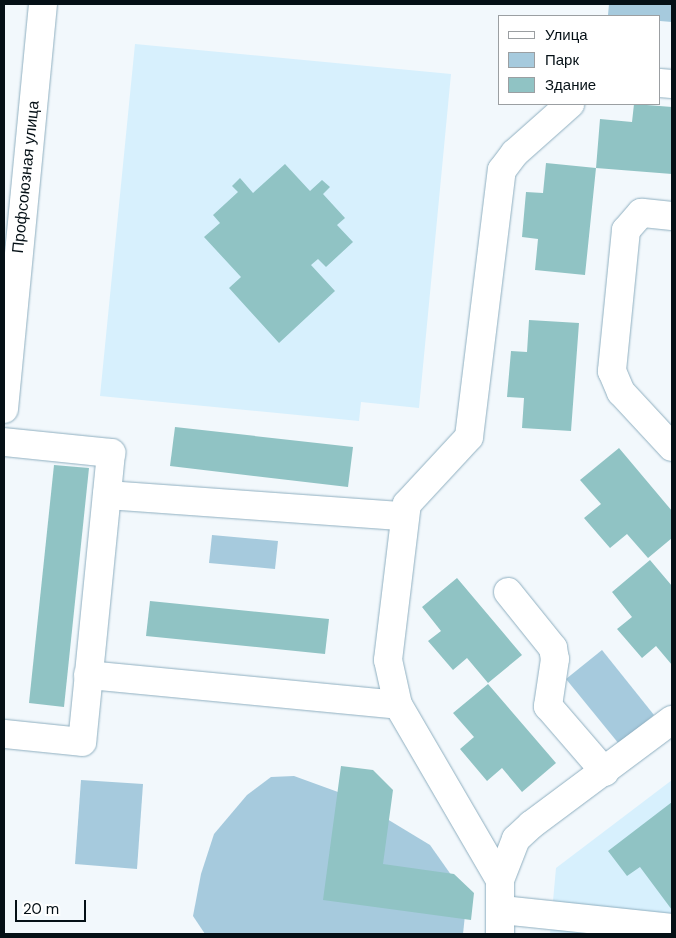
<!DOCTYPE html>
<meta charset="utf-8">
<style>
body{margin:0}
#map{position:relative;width:676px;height:938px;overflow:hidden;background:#f2f8fc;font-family:"DM Sans",sans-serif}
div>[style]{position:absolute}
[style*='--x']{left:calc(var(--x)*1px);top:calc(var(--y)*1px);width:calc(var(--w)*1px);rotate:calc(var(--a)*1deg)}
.built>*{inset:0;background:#d7f0fd}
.green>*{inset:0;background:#a6cadd}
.building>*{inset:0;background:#90c3c4}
.roads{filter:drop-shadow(0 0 1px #8fafc0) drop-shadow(0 0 1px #8fafc0)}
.minor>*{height:28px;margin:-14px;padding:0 14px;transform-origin:14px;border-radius:14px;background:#fff}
span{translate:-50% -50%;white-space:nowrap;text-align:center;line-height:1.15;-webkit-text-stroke:4.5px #fff;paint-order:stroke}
.street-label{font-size:16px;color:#051016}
.frame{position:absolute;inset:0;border:5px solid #051016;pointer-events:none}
.legend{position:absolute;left:498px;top:15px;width:162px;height:90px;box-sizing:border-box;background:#fff;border:1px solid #9b9fa2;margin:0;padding:6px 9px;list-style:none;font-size:15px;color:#051016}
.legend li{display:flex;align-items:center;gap:10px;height:25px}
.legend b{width:25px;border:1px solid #9b9fa2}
.scale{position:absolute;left:15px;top:900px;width:71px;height:22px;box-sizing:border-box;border:2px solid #051016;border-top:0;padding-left:6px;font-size:15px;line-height:18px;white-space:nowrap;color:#051016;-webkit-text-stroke:4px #fff;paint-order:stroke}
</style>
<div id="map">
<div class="built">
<div style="clip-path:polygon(135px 44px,451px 74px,419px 408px,361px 402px,359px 421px,100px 396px)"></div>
<div style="clip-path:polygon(672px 780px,672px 934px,550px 934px,556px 868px)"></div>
</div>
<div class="green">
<div style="clip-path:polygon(609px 4px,672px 4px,672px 22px,660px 21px,660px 16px,608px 15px)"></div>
<div style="clip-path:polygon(212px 535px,278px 541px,275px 569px,209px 563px)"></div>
<div style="clip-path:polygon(602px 650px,654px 715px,619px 744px,566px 679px)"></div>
<div style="clip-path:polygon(294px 776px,349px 796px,430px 845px,454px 879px,466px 905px,463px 934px,205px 934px,193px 916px,201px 874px,214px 834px,247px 795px,271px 777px)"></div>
<div style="clip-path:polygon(81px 780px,143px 784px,137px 869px,75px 864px)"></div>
</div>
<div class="building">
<div style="clip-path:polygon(634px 104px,672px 107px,672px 174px,596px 168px,600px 119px,632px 122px)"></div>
<div style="clip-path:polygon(546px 163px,596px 168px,585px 275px,535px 270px,538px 239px,522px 237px,526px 192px,543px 193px)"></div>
<div style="clip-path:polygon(285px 164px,310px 191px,322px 180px,330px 187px,323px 194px,345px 218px,337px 225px,353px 242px,326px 267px,318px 259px,311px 265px,335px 291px,279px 343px,229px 288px,241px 277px,204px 237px,220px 223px,213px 215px,238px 192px,232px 186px,240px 178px,253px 193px)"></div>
<div style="clip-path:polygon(529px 320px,579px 323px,571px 431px,522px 428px,524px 398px,507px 397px,511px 351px,527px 352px)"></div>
<div style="clip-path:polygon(175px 427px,353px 447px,348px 487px,170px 466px)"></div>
<div style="clip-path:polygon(619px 448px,672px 511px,672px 538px,648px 558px,627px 534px,610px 548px,584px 518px,601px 504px,580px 480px)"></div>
<div style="clip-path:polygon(54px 465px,89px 468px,64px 707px,29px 703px)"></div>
<div style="clip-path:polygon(650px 560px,672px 586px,672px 665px,656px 646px,642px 658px,617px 629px,632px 617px,612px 592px)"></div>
<div style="clip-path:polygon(457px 578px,522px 655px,488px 683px,467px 658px,453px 670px,428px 641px,441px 631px,422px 607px)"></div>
<div style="clip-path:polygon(150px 601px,329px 619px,325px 654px,146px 636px)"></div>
<div style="clip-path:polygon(488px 684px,556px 763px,522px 792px,502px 768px,487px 781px,460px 749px,474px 737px,453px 713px)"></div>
<div style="clip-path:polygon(341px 766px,373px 770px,393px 790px,383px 864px,454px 874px,474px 893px,471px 920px,323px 900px)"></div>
<div style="clip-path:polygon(672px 802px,672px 910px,640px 867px,627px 876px,608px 851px)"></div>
</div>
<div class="roads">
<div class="minor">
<div style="--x:660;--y:83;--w:12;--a:5"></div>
<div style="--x:672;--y:216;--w:31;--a:-174"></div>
<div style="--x:641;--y:213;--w:23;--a:131"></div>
<div style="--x:626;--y:230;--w:142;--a:95.7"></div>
<div style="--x:612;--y:371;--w:23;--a:67"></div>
<div style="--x:621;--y:392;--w:75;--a:47.2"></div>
<div style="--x:4;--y:409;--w:407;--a:-84.5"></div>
<div style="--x:4;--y:442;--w:108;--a:5.9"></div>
<div style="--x:111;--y:453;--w:290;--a:95.7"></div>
<div style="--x:82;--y:742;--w:78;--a:-174.1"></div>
<div style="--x:107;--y:495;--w:297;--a:4.1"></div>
<div style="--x:508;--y:592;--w:72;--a:51.2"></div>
<div style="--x:553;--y:648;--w:11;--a:80"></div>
<div style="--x:555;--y:659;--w:48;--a:98.5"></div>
<div style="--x:548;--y:706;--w:87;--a:49.2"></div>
<div style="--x:88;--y:675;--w:311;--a:5.5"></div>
<div style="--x:500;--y:880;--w:44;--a:-68.7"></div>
<div style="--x:516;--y:839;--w:21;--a:-43"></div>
<div style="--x:531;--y:825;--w:176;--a:-36.7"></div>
<div style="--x:502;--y:910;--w:171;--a:6"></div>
<div style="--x:500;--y:934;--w:54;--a:-90"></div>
<div style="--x:500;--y:880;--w:203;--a:-120.2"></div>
<div style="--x:398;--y:705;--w:46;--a:-102.5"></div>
<div style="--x:388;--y:660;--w:157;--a:-83.1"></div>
<div style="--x:407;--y:504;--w:91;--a:-47.2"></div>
<div style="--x:469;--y:437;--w:269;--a:-83"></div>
<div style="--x:502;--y:170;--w:21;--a:-53"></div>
<div style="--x:515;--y:153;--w:74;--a:-41.7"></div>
</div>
</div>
<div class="street-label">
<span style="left:26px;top:177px;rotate:-84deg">Профсоюзная улица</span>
</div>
<div class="frame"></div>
<ul class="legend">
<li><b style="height:6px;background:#fff"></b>Улица</li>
<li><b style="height:14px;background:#a6cadd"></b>Парк</li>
<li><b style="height:14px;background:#90c3c4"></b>Здание</li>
</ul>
<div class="scale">20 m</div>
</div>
